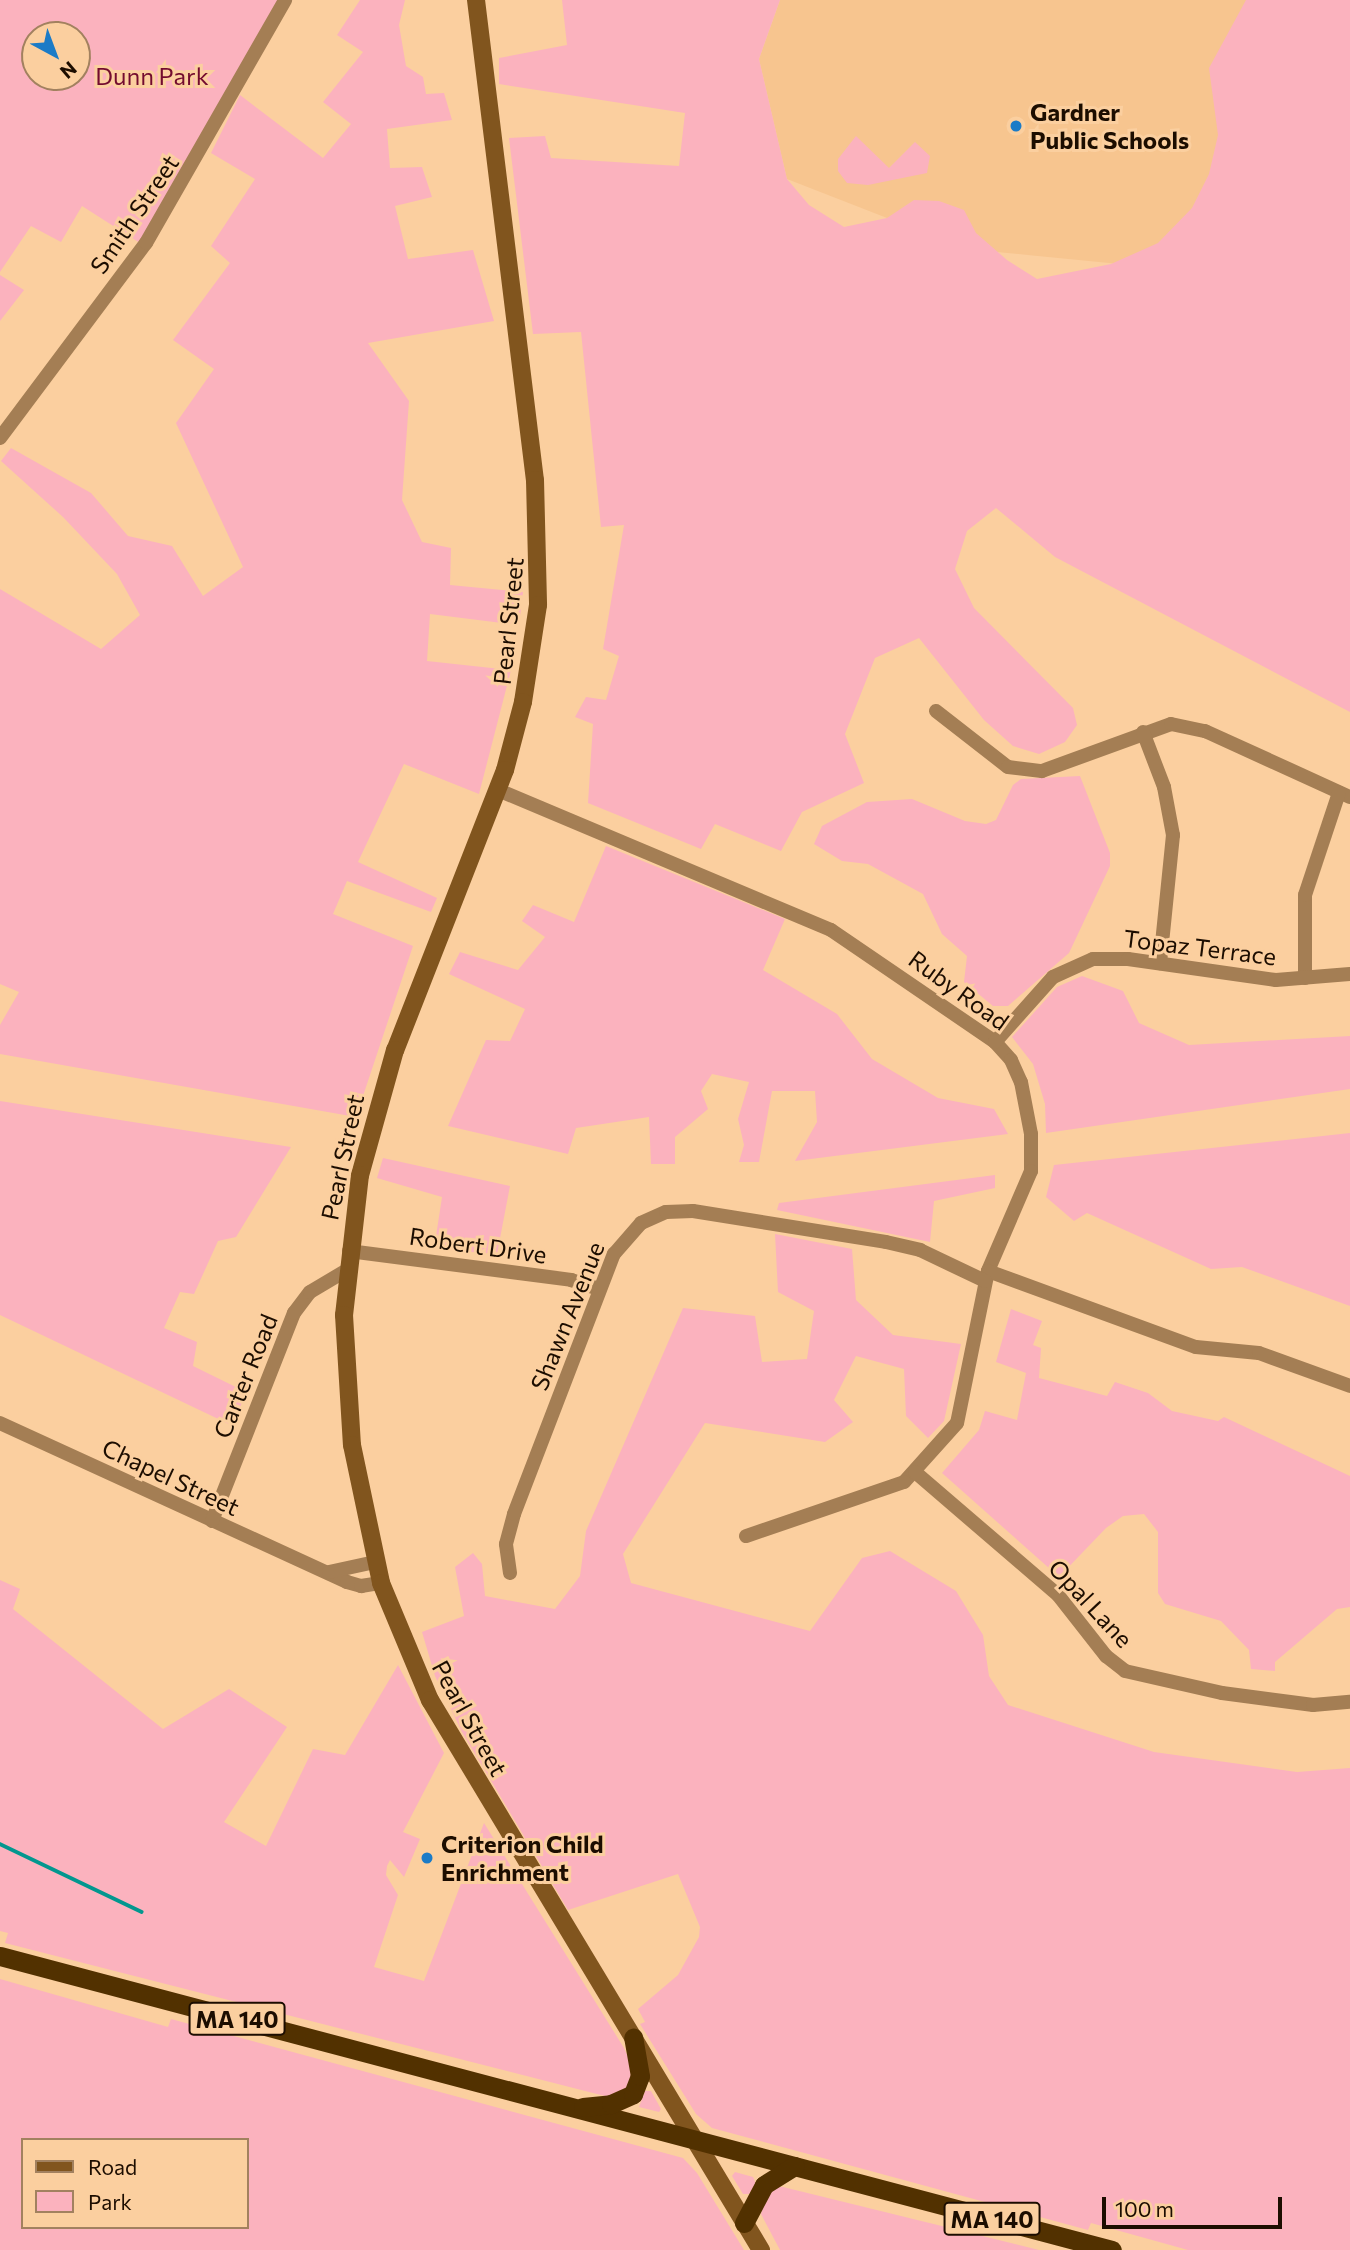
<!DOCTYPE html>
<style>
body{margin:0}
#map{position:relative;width:1350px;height:2250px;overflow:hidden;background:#fbcf9f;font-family:Commissioner,sans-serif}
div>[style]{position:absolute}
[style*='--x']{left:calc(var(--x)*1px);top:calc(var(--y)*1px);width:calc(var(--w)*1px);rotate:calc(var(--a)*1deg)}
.built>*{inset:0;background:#f7c58f}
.green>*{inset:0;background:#fbb2be}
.stream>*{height:3.5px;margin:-1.75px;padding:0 1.75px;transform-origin:1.75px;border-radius:1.75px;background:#02978f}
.minor>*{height:14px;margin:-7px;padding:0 7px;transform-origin:7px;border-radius:7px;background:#a47e54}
.secondary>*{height:18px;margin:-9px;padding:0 9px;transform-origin:9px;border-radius:9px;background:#81551e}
.trunk>*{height:19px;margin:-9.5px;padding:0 9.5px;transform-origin:9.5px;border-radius:9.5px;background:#523100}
.dots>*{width:19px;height:19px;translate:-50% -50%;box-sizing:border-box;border:4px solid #fbcf9f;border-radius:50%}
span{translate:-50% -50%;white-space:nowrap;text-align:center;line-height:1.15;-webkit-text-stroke:6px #fbcf9f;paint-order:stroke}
.shield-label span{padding:2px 5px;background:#fbcf9f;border:2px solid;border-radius:5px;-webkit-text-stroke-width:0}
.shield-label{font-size:23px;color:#1c0d00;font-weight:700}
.park-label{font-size:24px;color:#730b2f}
.poi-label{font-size:24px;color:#1c0d00;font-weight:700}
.left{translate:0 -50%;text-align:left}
.street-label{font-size:24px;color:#1c0d00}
.legend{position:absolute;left:21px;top:2138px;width:228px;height:91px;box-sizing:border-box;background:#fbcf9f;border:2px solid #a2815f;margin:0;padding:9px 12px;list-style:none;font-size:21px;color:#1c0d00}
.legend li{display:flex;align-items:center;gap:14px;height:35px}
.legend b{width:35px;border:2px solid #a2815f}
.north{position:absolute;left:21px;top:21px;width:70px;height:70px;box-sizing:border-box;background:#fbcf9f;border:2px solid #a2815f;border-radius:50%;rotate:139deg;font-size:19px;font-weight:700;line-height:28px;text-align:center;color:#1c0d00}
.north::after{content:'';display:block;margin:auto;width:24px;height:32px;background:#1b7bc7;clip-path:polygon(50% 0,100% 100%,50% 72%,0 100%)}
.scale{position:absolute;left:1102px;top:2197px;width:180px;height:32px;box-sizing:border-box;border:4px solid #1c0d00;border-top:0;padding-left:9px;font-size:21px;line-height:24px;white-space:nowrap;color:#1c0d00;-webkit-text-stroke:5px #fbcf9f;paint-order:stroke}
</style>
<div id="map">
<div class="built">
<div style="clip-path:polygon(780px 0,1323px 0,1160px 268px,997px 252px,887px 218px,787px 179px,759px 59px)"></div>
</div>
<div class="green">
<div style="clip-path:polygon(evenodd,0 0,283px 0,143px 245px,82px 206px,61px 242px,31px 226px,0 272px,0 0,35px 35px,77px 35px,77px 77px,35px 77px,35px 35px)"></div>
<div style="clip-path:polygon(360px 0,405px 0,399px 25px,406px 66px,423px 77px,426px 94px,444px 93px,452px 120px,387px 129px,390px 168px,422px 167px,432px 197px,395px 206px,408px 259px,473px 250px,494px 321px,368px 343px,409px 401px,402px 500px,422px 542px,451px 548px,450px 585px,523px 592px,519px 625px,430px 614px,427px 661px,511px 670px,479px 794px,404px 764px,358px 862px,437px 898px,431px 912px,347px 881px,333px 914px,413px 946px,356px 1117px,0 1054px,0 1025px,19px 992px,0 984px,0 589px,101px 649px,140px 615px,117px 574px,63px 517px,1px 461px,11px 448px,91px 493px,128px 536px,172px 546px,203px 596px,243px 567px,176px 423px,214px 369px,173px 340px,230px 263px,211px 246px,255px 179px,211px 153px,240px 95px,323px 158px,351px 124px,323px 102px,363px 52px,337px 35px)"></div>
<div style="clip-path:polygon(562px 0,780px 0,759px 59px,787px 179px,809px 205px,844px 227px,887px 218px,914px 200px,939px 201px,964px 210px,976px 233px,1007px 260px,1037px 279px,1111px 264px,1158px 243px,1192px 208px,1209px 174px,1218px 135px,1209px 68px,1246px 0,1350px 0,1350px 712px,1055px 557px,996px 508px,967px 531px,955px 569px,974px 608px,1073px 708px,1077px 725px,1065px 742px,1039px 754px,1013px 746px,984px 720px,919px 638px,875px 658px,845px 734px,864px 783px,802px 812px,781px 851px,715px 824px,701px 849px,588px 803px,593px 724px,575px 717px,586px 697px,606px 700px,619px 656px,603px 649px,624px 525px,601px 527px,581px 332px,533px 334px,509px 138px,545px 136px,551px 158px,679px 166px,685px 113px,499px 84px,499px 58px,567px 45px)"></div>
<div style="clip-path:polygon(856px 136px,889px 168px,915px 142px,930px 156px,927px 173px,868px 185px,847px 183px,838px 171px,838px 159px)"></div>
<div style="clip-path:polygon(0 275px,24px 290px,0 321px)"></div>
<div style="clip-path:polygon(1080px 776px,1110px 853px,1110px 866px,1069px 953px,1008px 1006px,993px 1006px,964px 982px,967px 956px,942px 934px,923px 894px,868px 864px,842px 861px,814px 844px,822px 826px,867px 802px,912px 799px,965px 821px,986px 824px,996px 820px,1013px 785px,1021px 779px)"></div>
<div style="clip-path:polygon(606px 846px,785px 919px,763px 970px,837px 1014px,872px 1059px,938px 1098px,994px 1109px,1008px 1134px,795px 1161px,817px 1122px,815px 1091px,772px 1091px,759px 1162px,739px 1162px,744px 1145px,738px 1119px,749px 1082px,712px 1074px,701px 1091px,708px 1109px,675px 1137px,675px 1164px,651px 1164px,649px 1117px,576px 1128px,568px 1154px,448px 1126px,486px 1040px,510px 1041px,525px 1009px,449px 974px,460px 952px,518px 970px,545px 937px,522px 921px,533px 905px,574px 922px)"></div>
<div style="clip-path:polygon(1082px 976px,1123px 991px,1139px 1023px,1189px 1045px,1350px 1036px,1350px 1089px,1046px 1133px,1045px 1104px,1033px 1064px,1012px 1037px,1057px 987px)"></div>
<div style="clip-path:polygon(0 1101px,291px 1147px,236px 1237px,218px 1241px,194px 1294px,180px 1292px,164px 1328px,197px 1342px,193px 1366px,246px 1392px,233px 1426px,0 1315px)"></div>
<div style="clip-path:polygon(1350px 1133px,1350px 1306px,1242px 1267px,1211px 1269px,1087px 1213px,1074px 1221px,1046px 1197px,1054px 1165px)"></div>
<div style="clip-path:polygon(383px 1158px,510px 1186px,497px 1254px,434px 1249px,442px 1197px,377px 1178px)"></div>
<div style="clip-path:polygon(995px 1175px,995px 1188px,934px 1201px,930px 1242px,777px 1210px,779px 1203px)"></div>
<div style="clip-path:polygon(775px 1234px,852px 1249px,856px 1300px,893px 1335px,961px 1344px,944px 1421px,928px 1438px,906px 1416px,904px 1369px,856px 1356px,834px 1400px,853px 1422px,825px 1442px,705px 1423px,623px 1554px,631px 1583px,810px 1631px,862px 1558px,890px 1551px,956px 1591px,983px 1635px,989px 1676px,1008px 1705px,1154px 1752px,1297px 1772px,1350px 1768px,1350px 2250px,1188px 2250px,1091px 2223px,1088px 2230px,712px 2128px,696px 2114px,640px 2024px,645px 2022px,638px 2009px,678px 1975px,699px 1937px,700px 1927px,678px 1874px,568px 1910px,462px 1732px,435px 1676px,422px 1632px,464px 1616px,455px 1567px,473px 1553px,482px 1564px,485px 1596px,555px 1609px,580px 1576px,586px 1531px,683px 1308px,755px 1316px,762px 1362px,807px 1359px,814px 1311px,778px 1292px)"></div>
<div style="clip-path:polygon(1011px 1309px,1042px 1321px,1033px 1345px,1041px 1348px,1039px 1378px,1107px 1396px,1115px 1382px,1148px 1393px,1172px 1411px,1218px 1421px,1224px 1417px,1350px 1476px,1350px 1607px,1337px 1609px,1275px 1662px,1275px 1671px,1251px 1669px,1249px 1650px,1221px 1621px,1165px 1604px,1158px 1593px,1158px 1532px,1144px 1514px,1123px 1516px,1106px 1528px,1059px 1577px,942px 1473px,979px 1430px,985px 1411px,1017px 1420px,1026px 1373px,996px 1362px)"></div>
<div style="clip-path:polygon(0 1580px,20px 1589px,13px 1609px,163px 1729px,229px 1689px,287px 1727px,224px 1822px,266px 1846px,313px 1749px,345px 1755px,398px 1665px,444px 1753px,403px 1832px,420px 1839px,404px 1877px,390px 1860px,387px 1866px,386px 1875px,398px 1895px,374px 1967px,424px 1981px,484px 1823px,624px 2048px,630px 2061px,631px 2085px,609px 2097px,593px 2093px,5px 1943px,8px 1933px,0 1931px)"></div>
<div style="clip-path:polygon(evenodd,0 1979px,168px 2027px,171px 2019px,683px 2158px,697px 2173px,744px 2250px,0 2250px,0 1979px,23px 2140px,247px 2140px,247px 2227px,23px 2227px,23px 2140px)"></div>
<div style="clip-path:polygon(645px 2091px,651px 2091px,661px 2109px,659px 2112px,639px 2107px)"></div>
<div style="clip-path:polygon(735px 2172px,753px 2177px,756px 2184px,749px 2194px,743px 2194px,732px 2176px)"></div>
<div style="clip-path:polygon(777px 2187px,783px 2187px,1039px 2250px,780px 2250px,761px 2214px,766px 2195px)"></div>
</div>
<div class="stream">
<div style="--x:0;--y:1844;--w:157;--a:25.6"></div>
</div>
<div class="minor">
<div style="--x:0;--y:438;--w:244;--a:-53.2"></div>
<div style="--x:146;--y:243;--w:280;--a:-60.2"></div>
<div style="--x:936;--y:711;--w:91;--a:37.9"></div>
<div style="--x:1008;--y:767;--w:34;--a:7"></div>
<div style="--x:1042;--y:771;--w:137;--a:-20"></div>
<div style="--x:1171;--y:724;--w:35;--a:12"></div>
<div style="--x:1205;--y:731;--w:159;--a:24.5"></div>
<div style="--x:1143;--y:732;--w:59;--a:69.1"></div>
<div style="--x:1164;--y:787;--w:49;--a:79.4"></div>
<div style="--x:1173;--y:835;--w:129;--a:95.8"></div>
<div style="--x:498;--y:790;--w:361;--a:22.8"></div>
<div style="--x:831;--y:930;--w:199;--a:34.3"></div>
<div style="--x:995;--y:1042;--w:24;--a:48"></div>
<div style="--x:1011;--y:1060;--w:24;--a:66"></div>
<div style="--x:1021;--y:1082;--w:53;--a:79.1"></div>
<div style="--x:1031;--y:1134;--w:37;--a:90"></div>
<div style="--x:1031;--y:1171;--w:109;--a:113.3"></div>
<div style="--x:988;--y:1271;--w:155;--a:101.5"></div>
<div style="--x:957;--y:1423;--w:79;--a:131.9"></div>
<div style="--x:904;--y:1482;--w:167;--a:161.1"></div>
<div style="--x:1305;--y:978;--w:83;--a:-90"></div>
<div style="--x:1305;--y:895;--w:108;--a:-71.6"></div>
<div style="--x:995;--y:1042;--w:87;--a:-48.3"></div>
<div style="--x:1053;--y:977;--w:44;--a:-24.2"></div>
<div style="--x:1093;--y:959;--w:35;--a:0"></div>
<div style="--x:1128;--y:959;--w:149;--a:8.1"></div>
<div style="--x:1276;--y:980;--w:74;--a:-4.6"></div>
<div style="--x:349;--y:1251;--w:224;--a:7.4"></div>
<div style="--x:571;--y:1280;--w:29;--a:18"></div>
<div style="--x:988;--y:1271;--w:221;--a:20.1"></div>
<div style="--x:1196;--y:1347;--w:63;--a:5.4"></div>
<div style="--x:1259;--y:1353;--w:97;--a:19.9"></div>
<div style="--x:0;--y:1423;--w:382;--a:24.6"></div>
<div style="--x:347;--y:1582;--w:15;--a:16"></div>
<div style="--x:361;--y:1586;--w:20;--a:-9"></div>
<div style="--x:915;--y:1472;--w:189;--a:40.7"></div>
<div style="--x:1058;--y:1595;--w:78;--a:51.8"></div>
<div style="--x:1106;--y:1656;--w:24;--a:38"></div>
<div style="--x:1125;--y:1671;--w:99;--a:12.8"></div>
<div style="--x:1222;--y:1693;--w:92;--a:7.5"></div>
<div style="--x:1313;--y:1705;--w:37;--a:-5"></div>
<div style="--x:212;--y:1521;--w:224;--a:-68.5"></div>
<div style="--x:294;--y:1313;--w:26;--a:-53"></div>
<div style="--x:310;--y:1292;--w:43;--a:-30.7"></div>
<div style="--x:329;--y:1572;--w:47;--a:-12.3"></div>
<div style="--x:510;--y:1573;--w:29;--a:-98"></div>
<div style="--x:506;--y:1544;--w:31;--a:-75"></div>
<div style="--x:514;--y:1514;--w:279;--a:-69"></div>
<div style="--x:614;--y:1254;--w:41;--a:-48.9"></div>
<div style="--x:641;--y:1223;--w:27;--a:-24"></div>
<div style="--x:666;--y:1212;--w:27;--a:-2"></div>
<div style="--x:693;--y:1211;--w:195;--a:9.1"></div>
<div style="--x:886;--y:1242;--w:35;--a:13"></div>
<div style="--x:920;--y:1250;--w:72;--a:25.5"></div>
</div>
<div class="secondary">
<div style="--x:476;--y:0;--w:484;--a:83"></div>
<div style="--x:535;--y:480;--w:125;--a:88.6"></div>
<div style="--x:538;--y:605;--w:98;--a:98.8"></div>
<div style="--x:523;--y:702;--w:70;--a:104.8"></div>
<div style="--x:505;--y:770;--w:301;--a:111.4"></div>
<div style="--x:395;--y:1050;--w:130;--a:105.6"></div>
<div style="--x:360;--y:1175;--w:141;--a:96.5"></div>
<div style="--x:344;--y:1315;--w:130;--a:86.5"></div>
<div style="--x:352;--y:1445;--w:141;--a:78.1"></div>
<div style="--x:381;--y:1583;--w:127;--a:67.3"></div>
<div style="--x:430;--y:1700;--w:642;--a:58.96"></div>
</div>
<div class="trunk">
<div style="--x:0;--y:1956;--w:1150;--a:14.81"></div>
<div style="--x:583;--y:2107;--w:28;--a:-6"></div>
<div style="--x:611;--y:2104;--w:24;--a:-24"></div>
<div style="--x:633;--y:2094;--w:19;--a:-69"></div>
<div style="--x:640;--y:2076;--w:39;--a:-100"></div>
<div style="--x:744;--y:2223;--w:43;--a:-62.2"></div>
<div style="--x:764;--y:2185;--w:36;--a:-32"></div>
</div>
<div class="dots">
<div style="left:1016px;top:126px;background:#1b7bc7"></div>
<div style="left:427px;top:1858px;background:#1b7bc7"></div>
</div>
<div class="shield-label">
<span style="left:237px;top:2019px">MA 140</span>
<span style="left:992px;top:2219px">MA 140</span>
</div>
<div class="park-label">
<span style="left:152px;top:76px">Dunn Park</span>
</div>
<div class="poi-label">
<span class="left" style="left:1030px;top:126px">Gardner<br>Public Schools</span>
<span class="left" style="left:441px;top:1858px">Criterion Child<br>Enrichment</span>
</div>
<div class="street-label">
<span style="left:134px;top:214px;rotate:-56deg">Smith Street</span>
<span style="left:508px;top:621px;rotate:-84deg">Pearl Street</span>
<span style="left:1200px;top:947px;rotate:7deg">Topaz Terrace</span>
<span style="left:959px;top:990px;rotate:36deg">Ruby Road</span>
<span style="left:342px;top:1157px;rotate:-78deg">Pearl Street</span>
<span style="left:478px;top:1245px;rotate:8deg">Robert Drive</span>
<span style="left:567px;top:1316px;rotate:-68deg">Shawn Avenue</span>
<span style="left:245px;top:1376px;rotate:-68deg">Carter Road</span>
<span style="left:171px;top:1477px;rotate:25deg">Chapel Street</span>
<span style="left:1091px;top:1603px;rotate:47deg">Opal Lane</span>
<span style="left:470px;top:1718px;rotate:61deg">Pearl Street</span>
</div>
<ul class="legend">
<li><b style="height:9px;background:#81551e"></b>Road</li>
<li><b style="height:19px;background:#fbb2be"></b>Park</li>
</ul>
<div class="north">N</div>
<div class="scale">100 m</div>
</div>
